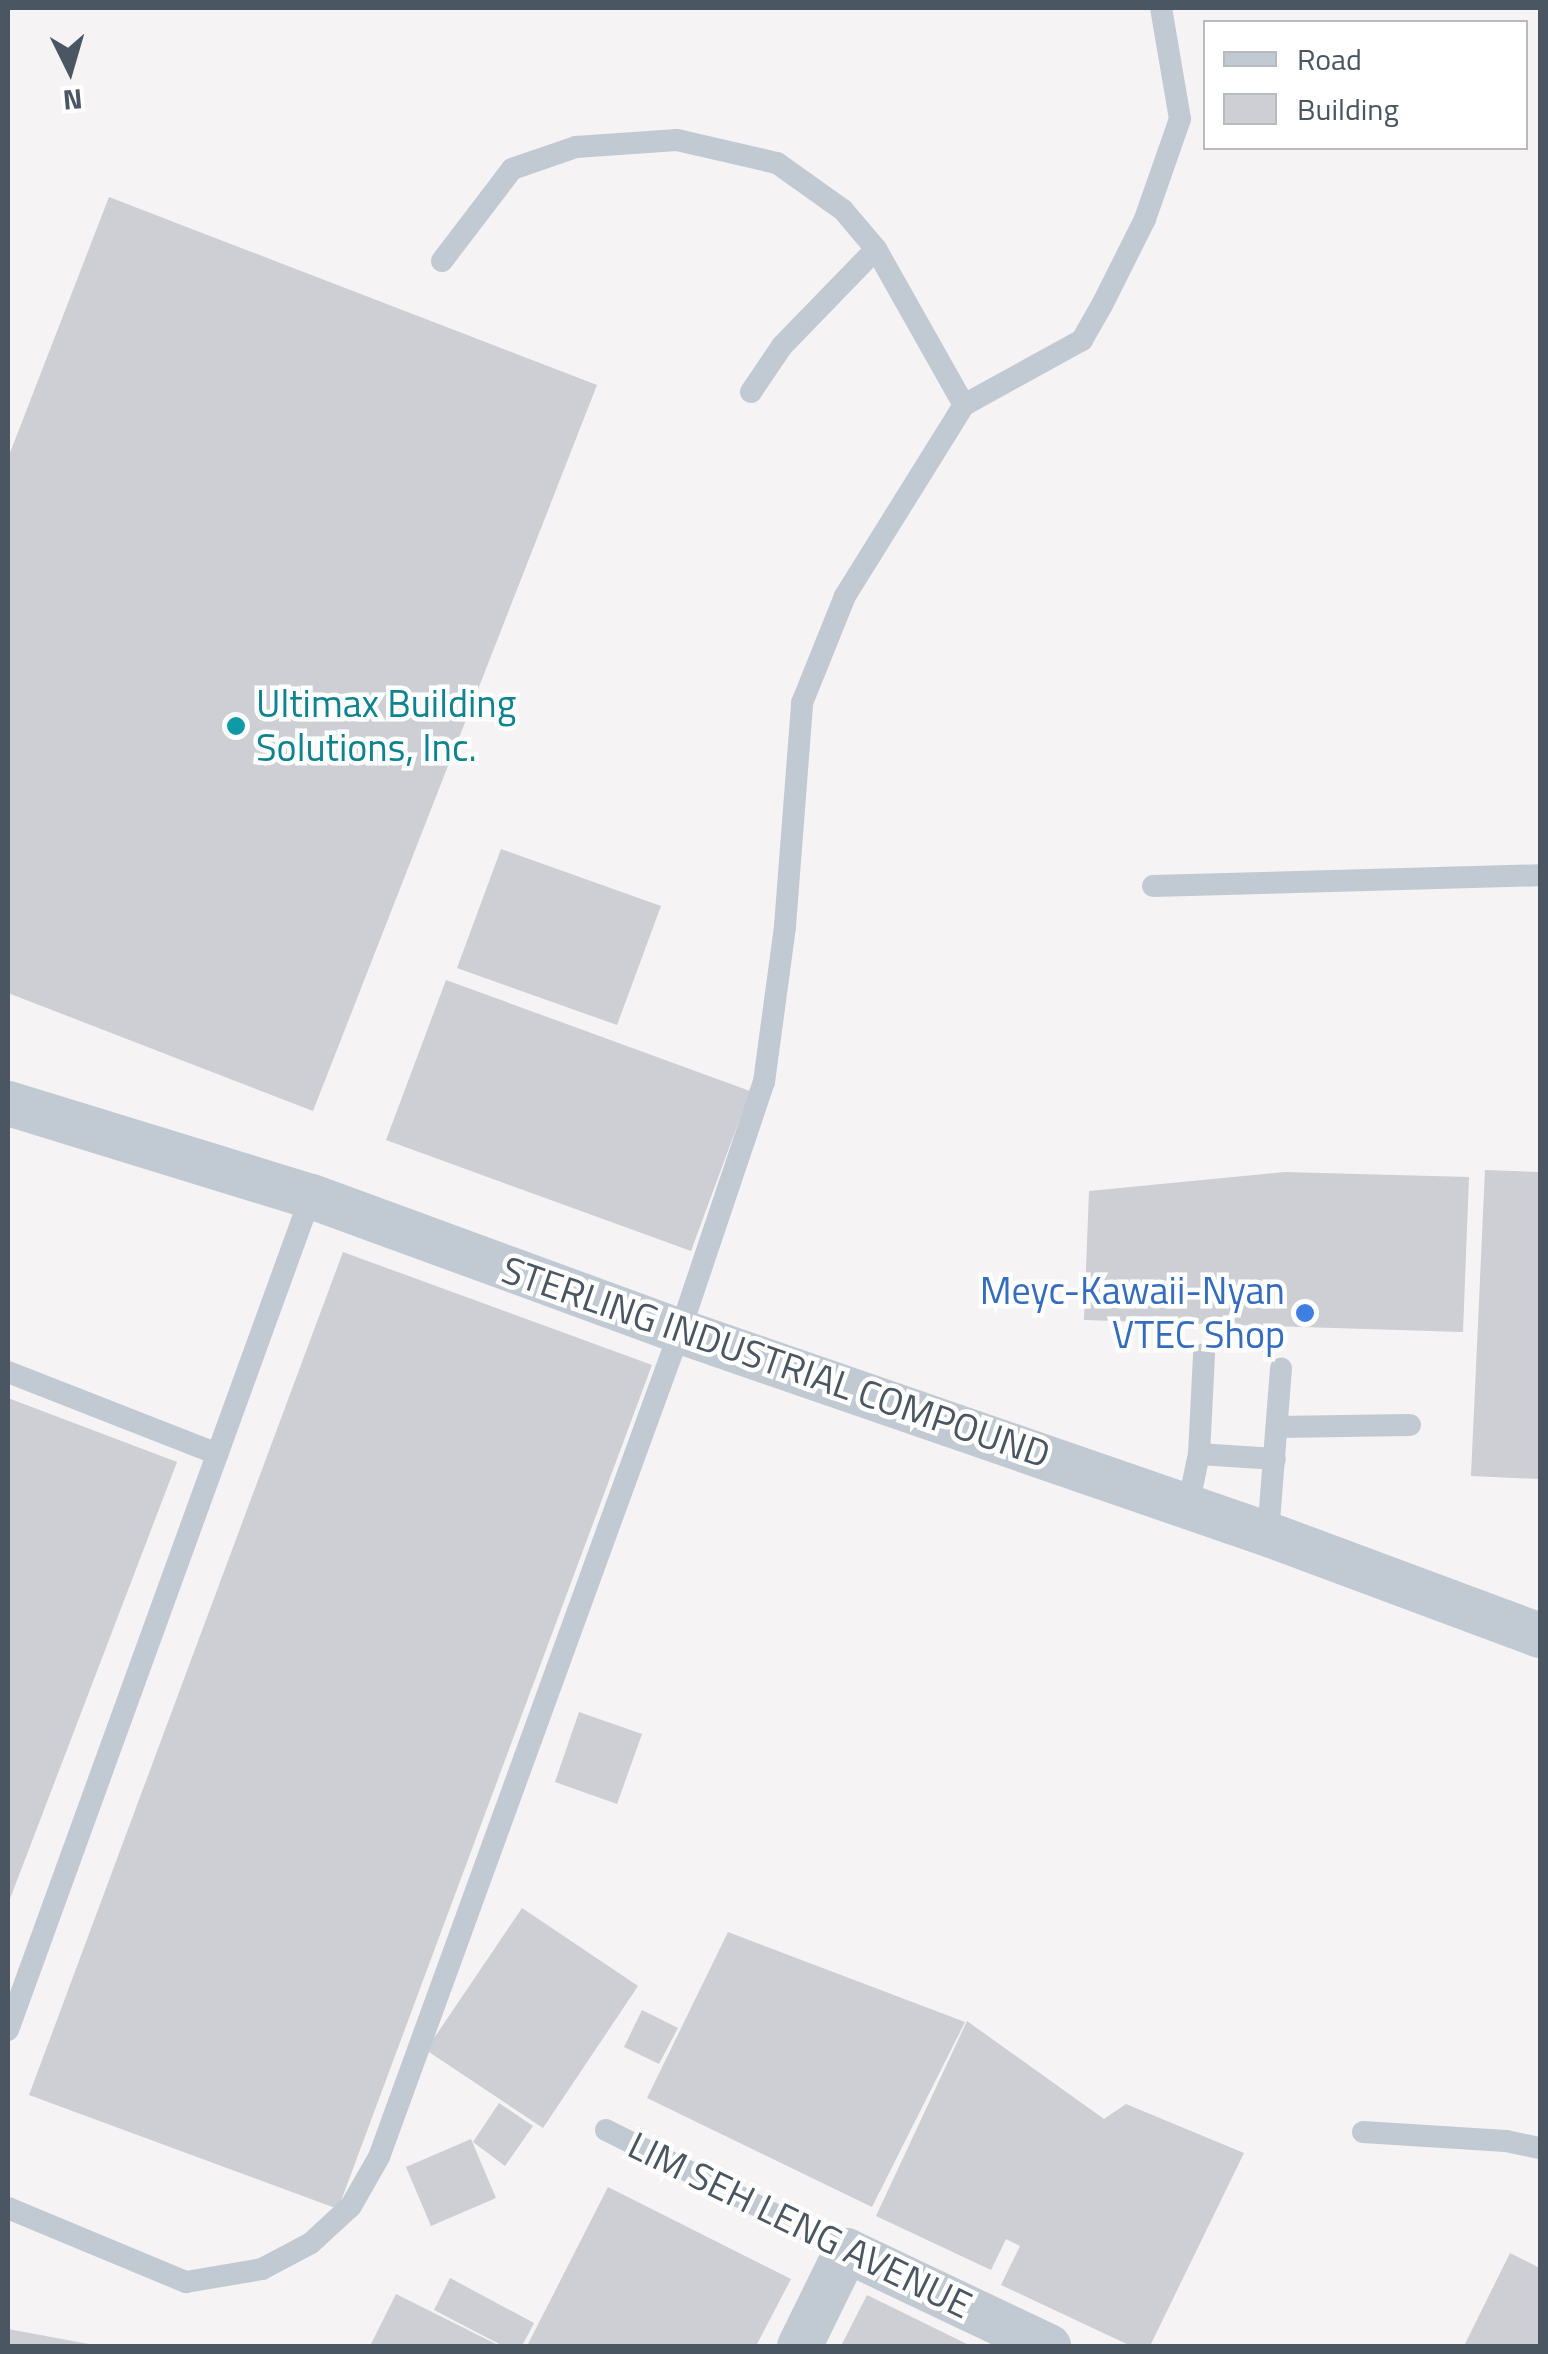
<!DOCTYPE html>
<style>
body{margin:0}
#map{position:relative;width:1548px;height:2354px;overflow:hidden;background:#f5f3f3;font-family:"Titillium Web",sans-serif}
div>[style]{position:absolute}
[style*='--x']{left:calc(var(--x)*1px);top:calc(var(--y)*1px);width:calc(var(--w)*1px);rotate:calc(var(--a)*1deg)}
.building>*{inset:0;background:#cdcfd5}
.service>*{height:22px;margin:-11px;padding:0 11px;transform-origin:11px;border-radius:11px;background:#c1cad2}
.minor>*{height:45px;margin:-22.5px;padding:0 22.5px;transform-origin:22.5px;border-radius:22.5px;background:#c1cad2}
.dots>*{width:28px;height:28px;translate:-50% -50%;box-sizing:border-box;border:5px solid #fff;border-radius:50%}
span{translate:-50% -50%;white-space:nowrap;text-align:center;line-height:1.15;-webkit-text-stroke:9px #fff;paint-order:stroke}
.culture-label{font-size:38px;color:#0d838f}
.left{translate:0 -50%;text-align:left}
.shop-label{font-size:38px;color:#366cbe}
.right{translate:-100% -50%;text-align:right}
.street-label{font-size:38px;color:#4a5661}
.frame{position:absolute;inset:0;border:10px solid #4a5661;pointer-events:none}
.legend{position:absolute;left:1203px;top:20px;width:325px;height:130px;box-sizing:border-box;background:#fff;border:2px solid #b7bbc0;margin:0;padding:12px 18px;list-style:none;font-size:30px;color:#4a5661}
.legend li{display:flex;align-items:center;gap:20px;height:50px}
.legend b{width:50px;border:2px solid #b7bbc0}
.north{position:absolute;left:20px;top:20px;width:100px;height:100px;-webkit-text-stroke:8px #fff;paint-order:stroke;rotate:175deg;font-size:28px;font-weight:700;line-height:40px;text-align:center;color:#4a5661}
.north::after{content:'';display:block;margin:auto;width:35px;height:45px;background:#4a5661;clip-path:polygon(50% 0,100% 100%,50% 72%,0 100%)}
</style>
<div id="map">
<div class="building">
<div style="clip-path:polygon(109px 197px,597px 385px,313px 1111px,8px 993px,8px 458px)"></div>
<div style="clip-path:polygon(501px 849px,661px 906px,617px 1025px,457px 968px)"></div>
<div style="clip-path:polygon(446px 980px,750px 1091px,691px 1251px,386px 1140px)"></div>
<div style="clip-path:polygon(1485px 1170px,1540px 1172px,1540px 1479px,1471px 1476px)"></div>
<div style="clip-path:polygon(1285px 1172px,1469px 1177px,1463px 1332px,1084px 1320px,1089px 1191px)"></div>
<div style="clip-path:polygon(343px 1252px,652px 1365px,338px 2209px,29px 2095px)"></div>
<div style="clip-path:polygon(8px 1398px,177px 1462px,8px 1904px)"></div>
<div style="clip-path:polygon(579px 1712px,642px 1734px,617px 1804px,555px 1782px)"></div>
<div style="clip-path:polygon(522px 1908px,638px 1986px,543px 2128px,426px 2050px)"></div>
<div style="clip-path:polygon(728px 1932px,965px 2022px,872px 2207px,647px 2098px)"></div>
<div style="clip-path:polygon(642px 2010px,678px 2028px,659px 2064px,624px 2047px)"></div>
<div style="clip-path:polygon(967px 2021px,1104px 2119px,1126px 2104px,1244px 2153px,1150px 2346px,1131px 2346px,1001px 2285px,1020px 2246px,1006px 2239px,991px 2270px,876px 2216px)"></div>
<div style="clip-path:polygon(499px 2103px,533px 2126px,505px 2166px,473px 2142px)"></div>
<div style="clip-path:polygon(471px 2139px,496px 2198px,431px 2226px,406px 2167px)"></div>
<div style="clip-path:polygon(608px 2187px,791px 2279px,756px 2346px,527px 2346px)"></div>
<div style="clip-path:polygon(1510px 2253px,1540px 2268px,1540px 2346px,1464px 2346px)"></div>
<div style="clip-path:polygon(450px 2278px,534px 2323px,522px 2346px,503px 2346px,434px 2310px)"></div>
<div style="clip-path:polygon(396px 2294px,500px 2346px,370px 2346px)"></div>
<div style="clip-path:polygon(867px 2295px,971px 2346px,841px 2346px)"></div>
<div style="clip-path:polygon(8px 2329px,94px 2345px,94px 2346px,8px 2346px)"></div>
</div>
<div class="service">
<div style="--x:442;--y:261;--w:116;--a:-52.7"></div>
<div style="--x:512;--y:169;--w:68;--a:-19"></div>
<div style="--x:576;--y:147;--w:101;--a:-4"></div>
<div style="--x:677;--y:140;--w:103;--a:13"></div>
<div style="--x:777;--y:163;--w:81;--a:35.5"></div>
<div style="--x:843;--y:210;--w:51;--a:49.8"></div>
<div style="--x:876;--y:249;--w:179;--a:60.6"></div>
<div style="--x:751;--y:392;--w:55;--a:-56"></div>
<div style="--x:782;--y:346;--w:135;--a:-45.9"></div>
<div style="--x:1153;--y:886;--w:387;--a:-1.6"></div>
<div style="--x:8;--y:1372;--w:225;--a:21.4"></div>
<div style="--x:1277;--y:1427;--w:133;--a:-0.9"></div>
<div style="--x:1199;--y:1454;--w:100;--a:-87.1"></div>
<div style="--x:1188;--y:1506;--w:53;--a:-78.1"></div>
<div style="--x:1199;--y:1454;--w:76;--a:3.8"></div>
<div style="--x:1268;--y:1534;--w:166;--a:-85.5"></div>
<div style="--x:8;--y:2030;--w:887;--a:-70.03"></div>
<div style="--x:606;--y:2130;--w:268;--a:26.6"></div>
<div style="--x:1363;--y:2132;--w:143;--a:3.6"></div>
<div style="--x:1506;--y:2141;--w:35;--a:12"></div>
<div style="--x:8;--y:2208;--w:193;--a:22.6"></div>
<div style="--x:186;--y:2282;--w:77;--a:-9.7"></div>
<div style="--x:262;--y:2269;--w:55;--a:-28"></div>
<div style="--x:311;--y:2243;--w:54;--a:-42.8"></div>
<div style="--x:351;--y:2206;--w:56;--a:-60.3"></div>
<div style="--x:379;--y:2157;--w:879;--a:-69.98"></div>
<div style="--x:680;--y:1331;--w:263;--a:-71.4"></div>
<div style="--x:764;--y:1082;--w:157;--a:-82.3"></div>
<div style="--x:785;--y:926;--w:224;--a:-85.6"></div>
<div style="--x:802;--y:703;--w:115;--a:-68.1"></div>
<div style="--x:845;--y:596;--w:225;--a:-58.1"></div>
<div style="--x:964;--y:405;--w:135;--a:-28.8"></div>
<div style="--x:1082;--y:340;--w:40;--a:-60.3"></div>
<div style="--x:1102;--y:305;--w:96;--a:-63.4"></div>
<div style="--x:1145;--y:219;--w:106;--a:-70.7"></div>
<div style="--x:1180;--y:119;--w:113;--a:-99.7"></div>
</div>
<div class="minor">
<div style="--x:8;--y:1103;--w:317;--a:17.1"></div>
<div style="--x:311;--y:1196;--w:393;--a:20.1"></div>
<div style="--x:680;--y:1331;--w:622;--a:19.05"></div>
<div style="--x:1268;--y:1534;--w:290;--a:20.4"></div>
<div style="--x:799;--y:2346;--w:107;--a:-63.9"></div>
<div style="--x:846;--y:2250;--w:224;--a:25.4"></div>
</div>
<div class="dots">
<div style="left:236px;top:726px;background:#0f9aa8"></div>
<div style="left:1305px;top:1313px;background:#3f7fe0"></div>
</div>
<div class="culture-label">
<span class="left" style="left:256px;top:726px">Ultimax Building<br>Solutions, Inc.</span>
</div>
<div class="shop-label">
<span class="right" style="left:1285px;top:1313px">Meyc-Kawaii-Nyan<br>VTEC Shop</span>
</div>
<div class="street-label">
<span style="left:776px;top:1362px;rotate:19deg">STERLING INDUSTRIAL COMPOUND</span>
<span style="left:800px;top:2225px;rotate:26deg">LIM SEH LENG AVENUE</span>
</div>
<div class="frame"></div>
<ul class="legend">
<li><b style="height:12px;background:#c1cad2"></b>Road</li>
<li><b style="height:28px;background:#cdcfd5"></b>Building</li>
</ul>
<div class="north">N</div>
</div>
